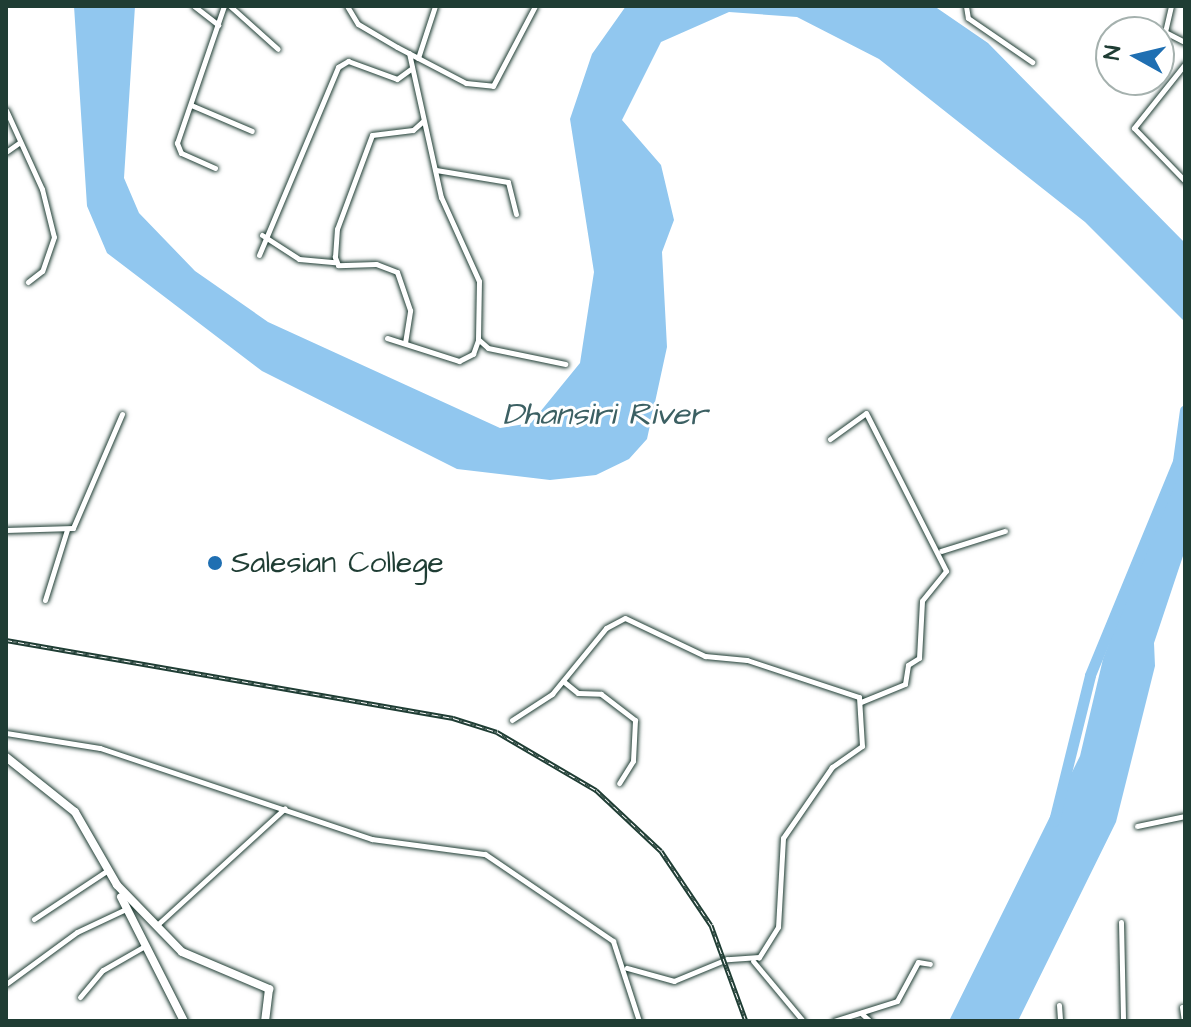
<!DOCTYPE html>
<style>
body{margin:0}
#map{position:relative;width:1191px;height:1027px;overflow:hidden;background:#fff;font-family:"Architects Daughter",sans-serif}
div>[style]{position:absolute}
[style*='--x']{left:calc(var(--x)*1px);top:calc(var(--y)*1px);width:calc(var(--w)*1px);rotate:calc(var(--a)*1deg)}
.water>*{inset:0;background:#91c7ef}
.river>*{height:11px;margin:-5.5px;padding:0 5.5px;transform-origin:5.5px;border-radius:5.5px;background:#91c7ef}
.roads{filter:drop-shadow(0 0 2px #1f3d34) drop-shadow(0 0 2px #1f3d34)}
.minor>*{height:5px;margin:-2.5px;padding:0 2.5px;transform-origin:2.5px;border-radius:2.5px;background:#fff}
.trunk>*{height:8px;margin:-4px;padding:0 4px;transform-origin:4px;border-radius:4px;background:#fff}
.rail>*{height:5px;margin-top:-2.5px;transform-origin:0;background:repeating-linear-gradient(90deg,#fff 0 6px,#1f3d34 0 12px);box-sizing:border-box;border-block:2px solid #1f3d34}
.dots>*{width:22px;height:22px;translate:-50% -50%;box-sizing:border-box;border:4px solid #fff;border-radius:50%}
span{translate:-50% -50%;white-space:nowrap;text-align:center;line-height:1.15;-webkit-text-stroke:6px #fff;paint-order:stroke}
.poi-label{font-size:30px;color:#1f3d34}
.left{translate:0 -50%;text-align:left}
.water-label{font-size:32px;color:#3c6063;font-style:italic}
.frame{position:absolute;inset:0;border:8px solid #1f3d34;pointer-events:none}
.north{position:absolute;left:1095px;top:16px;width:80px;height:80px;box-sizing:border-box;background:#fff;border:2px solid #a5b1ae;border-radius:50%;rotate:278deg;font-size:22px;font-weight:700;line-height:32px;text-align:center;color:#1f3d34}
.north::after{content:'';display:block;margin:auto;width:28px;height:36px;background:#1f6fb2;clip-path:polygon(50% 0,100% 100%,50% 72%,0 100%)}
</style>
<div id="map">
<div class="water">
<div style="clip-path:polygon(74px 6px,135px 6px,124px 178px,139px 213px,195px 271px,268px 322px,500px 428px,531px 423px,580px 363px,594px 272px,570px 119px,592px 54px,626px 6px,934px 6px,988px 43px,1185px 243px,1185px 322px,1085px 222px,879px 59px,797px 17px,729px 12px,661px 42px,622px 120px,661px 165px,674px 220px,662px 252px,667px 347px,647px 439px,629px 459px,596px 475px,550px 480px,457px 469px,262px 371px,107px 253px,87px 206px)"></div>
<div style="clip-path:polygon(1185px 419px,1185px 550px,1154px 643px,1155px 666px,1116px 822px,1018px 1021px,949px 1021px,1080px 756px,1103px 659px,1178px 461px)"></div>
</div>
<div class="river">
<div style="--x:1054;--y:821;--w:150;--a:-76.1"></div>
<div style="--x:1090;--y:675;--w:231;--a:-67.6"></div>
<div style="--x:1178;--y:461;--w:51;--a:-82.2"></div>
</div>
<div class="roads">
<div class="minor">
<div style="--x:194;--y:6;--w:31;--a:38"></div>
<div style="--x:230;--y:6;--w:64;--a:41.9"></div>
<div style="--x:347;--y:6;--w:21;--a:59"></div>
<div style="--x:358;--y:24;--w:45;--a:30.5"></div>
<div style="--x:397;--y:47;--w:78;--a:27.6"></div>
<div style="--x:466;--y:83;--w:27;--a:6"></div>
<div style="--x:493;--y:86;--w:90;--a:-62.3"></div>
<div style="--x:966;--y:6;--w:12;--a:81"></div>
<div style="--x:968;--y:18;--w:78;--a:34.5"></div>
<div style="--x:1171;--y:6;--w:27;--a:103"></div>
<div style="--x:1165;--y:32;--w:22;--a:27"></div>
<div style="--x:409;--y:53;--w:148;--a:77.5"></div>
<div style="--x:441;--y:197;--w:92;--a:65.7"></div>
<div style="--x:479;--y:281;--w:58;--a:91"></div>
<div style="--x:478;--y:339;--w:13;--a:42"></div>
<div style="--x:488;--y:348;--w:79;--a:11.7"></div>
<div style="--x:418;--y:58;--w:55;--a:-71.9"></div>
<div style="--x:1185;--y:64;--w:82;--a:128.6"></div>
<div style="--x:1134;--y:128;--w:74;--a:46.1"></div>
<div style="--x:191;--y:105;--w:66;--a:23.1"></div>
<div style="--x:6;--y:110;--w:87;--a:65.5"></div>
<div style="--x:42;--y:189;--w:49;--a:76"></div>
<div style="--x:54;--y:237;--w:36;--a:109"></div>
<div style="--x:42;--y:271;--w:18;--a:142"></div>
<div style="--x:6;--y:152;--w:16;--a:-35"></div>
<div style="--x:215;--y:168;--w:37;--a:-156"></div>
<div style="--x:181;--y:153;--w:11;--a:-112"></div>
<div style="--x:177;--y:143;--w:145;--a:-71.1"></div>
<div style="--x:436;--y:170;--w:73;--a:9.5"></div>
<div style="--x:508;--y:182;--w:33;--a:76"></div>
<div style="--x:262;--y:235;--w:44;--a:33"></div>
<div style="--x:299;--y:259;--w:36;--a:5"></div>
<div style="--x:259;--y:255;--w:204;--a:-67.2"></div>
<div style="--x:338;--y:67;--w:12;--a:-31"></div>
<div style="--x:348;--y:61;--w:52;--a:20.2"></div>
<div style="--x:397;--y:79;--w:17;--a:-36"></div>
<div style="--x:387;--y:338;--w:76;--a:17.7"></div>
<div style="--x:459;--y:361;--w:16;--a:-27"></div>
<div style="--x:473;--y:354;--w:15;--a:-70"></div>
<div style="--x:405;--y:343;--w:33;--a:-81"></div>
<div style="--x:410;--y:310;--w:40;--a:-108.9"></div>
<div style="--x:397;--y:272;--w:22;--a:-159"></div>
<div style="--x:376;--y:264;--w:38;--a:178"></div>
<div style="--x:338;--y:265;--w:9;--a:-111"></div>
<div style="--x:335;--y:257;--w:28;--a:-86"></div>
<div style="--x:337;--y:229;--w:100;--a:-69.6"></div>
<div style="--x:372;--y:135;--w:41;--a:-7"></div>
<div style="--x:413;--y:130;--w:13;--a:-42"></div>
<div style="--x:830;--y:439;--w:44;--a:-35.8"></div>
<div style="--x:866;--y:413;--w:177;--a:63.1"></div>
<div style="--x:946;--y:571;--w:38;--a:129"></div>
<div style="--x:922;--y:601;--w:57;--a:93"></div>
<div style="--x:919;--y:658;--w:13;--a:148"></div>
<div style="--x:908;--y:665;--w:19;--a:99"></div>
<div style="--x:905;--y:684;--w:48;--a:157.8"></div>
<div style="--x:6;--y:530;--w:67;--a:-1.7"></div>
<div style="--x:73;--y:528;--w:124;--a:-66.7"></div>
<div style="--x:941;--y:551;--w:67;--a:-17.4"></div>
<div style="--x:45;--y:600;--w:73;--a:-72.6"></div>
<div style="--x:563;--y:681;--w:19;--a:39"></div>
<div style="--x:578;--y:693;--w:23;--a:2"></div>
<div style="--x:601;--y:694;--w:43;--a:37.4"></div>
<div style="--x:635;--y:720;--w:41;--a:92.8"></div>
<div style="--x:633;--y:761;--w:26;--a:122"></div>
<div style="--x:512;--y:720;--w:48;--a:-33"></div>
<div style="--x:552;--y:694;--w:85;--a:-50.7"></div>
<div style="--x:606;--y:628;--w:21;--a:-28"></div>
<div style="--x:625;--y:618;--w:89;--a:25.4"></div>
<div style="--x:705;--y:656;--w:42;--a:5.4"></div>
<div style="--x:747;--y:660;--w:118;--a:18.3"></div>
<div style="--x:859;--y:697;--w:49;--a:86.5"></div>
<div style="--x:862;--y:746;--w:37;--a:145"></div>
<div style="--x:832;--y:767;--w:86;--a:124.6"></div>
<div style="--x:783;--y:838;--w:89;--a:93.2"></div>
<div style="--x:778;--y:927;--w:36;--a:122"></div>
<div style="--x:759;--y:957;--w:32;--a:176"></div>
<div style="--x:727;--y:959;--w:57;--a:157.5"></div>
<div style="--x:674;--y:981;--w:49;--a:-164.5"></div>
<div style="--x:6;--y:733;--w:95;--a:9.1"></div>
<div style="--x:100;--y:748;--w:287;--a:18.5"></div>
<div style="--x:372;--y:839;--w:114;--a:7.6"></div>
<div style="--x:485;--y:854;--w:155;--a:34.2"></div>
<div style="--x:613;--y:941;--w:84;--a:72"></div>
<div style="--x:1137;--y:826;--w:49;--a:-11.8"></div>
<div style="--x:34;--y:919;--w:89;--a:-33.5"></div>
<div style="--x:1121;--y:922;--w:99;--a:88.8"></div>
<div style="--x:157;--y:925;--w:173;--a:-42.4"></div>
<div style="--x:753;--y:961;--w:78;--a:50.2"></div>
<div style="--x:6;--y:984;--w:88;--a:-36.2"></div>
<div style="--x:77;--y:932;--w:54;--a:-25.1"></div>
<div style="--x:80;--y:997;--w:35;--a:-50"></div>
<div style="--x:103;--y:970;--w:46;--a:-29.9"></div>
<div style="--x:1059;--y:1005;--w:16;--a:86"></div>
<div style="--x:1182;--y:1007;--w:14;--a:82"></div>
<div style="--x:861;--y:1013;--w:12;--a:42"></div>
<div style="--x:834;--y:1021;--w:66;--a:-17.6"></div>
<div style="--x:897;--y:1001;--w:44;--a:-61.7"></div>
<div style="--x:918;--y:962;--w:12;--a:9"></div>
</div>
<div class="trunk">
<div style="--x:6;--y:757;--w:88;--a:38.6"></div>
<div style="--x:75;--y:812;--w:84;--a:60.1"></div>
<div style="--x:117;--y:885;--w:93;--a:45.9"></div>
<div style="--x:182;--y:952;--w:95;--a:23"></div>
<div style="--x:269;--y:989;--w:32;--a:97"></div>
<div style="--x:121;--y:897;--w:139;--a:63.1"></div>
</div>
</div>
<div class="rail">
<div style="--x:6;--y:640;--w:454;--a:9.9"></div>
<div style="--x:453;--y:718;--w:46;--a:17.7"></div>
<div style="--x:497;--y:732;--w:115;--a:30.4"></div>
<div style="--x:596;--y:790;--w:89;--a:43.2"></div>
<div style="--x:661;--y:851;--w:89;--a:56"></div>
<div style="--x:711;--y:925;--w:102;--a:70"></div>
</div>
<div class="dots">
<div style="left:215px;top:563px;background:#1f6fb2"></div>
</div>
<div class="poi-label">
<span class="left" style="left:231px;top:563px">Salesian College</span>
</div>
<div class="water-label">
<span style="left:605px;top:415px">Dhansiri River</span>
</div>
<div class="frame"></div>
<div class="north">N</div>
</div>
